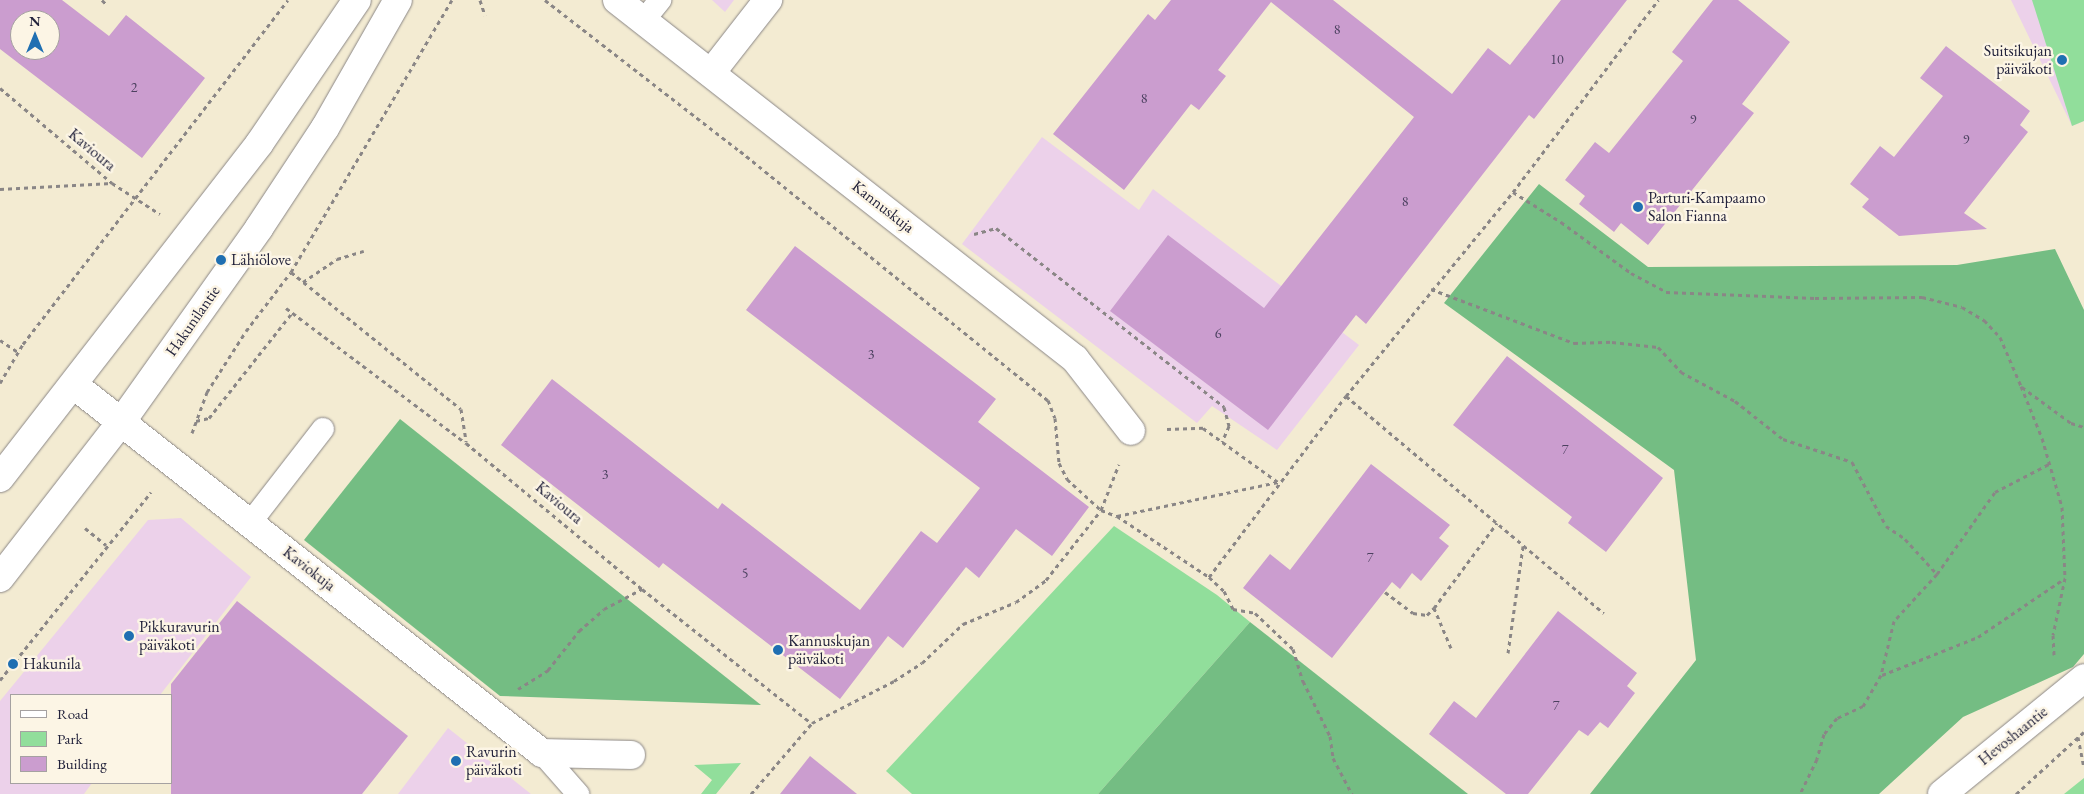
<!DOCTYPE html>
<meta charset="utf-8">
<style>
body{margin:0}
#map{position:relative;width:2084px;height:794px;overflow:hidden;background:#f3ebd2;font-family:"EB Garamond",serif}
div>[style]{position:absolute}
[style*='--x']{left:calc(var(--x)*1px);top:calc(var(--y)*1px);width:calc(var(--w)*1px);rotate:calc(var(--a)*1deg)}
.built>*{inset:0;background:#ecd1ea}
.green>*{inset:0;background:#91de9b}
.forest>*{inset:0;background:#74bd83}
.building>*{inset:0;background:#cb9dcf}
.path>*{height:3px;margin-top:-1.5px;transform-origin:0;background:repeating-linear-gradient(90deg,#8a8686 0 4px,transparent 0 8px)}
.roads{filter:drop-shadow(0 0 1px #8a8686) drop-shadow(0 0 1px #8a8686)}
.lane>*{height:22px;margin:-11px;padding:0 11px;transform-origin:11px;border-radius:11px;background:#fff}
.street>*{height:28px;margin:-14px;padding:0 14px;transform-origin:14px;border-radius:14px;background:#fff}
.secondary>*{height:28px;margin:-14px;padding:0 14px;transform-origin:14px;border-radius:14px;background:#fff}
.dots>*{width:14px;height:14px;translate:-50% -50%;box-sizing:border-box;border:2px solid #fcf5e5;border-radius:50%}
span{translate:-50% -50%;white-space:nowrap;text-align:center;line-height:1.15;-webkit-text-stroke:5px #fcf5e5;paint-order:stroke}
.number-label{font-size:14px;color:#4c4160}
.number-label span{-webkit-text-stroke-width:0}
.poi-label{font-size:16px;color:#22223b}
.right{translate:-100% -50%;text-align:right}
.left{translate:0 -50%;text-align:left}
.street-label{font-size:16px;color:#22223b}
.legend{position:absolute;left:10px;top:694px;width:162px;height:90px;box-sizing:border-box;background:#fcf5e5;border:1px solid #a5a1a1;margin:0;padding:6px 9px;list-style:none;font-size:15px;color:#22223b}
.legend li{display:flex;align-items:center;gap:10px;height:25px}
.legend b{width:25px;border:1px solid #a5a1a1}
.north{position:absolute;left:10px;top:10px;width:50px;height:50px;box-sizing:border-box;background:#fcf5e5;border:1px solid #a5a1a1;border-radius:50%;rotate:0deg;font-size:14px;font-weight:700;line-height:20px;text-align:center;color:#22223b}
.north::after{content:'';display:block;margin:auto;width:18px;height:22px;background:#1f6fb2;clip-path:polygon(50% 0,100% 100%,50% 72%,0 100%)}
</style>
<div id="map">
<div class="built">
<div style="clip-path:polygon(712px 0,734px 0,725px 12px)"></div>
<div style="clip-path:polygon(2011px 0,2084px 0,2084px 121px,2072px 126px)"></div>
<div style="clip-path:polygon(1042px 137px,1139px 210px,1153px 189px,1359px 345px,1277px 450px,1212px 406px,1197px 423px,962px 244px)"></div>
<div style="clip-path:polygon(181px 518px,251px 577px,160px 695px,11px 695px,11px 783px,92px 783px,84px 794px,0 794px,0 701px,148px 520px)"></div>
<div style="clip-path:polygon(448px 728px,531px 794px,398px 794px)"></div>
</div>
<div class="green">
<div style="clip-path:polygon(2032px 0,2084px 0,2084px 121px,2072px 126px)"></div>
<div style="clip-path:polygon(1114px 526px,1217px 595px,1250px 622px,1098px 794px,912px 794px,886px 771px)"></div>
<div style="clip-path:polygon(741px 763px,716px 794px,701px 794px,712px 780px,694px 765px)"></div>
<div style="clip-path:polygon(2084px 778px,2084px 794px,2064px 794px)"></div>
</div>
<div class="forest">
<div style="clip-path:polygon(1539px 184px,1648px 267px,1957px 265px,2055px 249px,2084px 310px,2084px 654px,2073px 667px,1963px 717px,1879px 794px,1590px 794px,1696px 660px,1674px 470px,1444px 303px)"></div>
<div style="clip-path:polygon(400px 419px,761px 705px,500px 696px,304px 540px)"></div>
<div style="clip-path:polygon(1250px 622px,1468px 794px,1098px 794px)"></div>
</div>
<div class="building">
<div style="clip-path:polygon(evenodd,0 0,62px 0,109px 36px,126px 15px,205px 78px,142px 158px,0 49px,0 0,20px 20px,50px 20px,50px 50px,20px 50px,20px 20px)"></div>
<div style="clip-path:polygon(1171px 0,1333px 0,1452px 94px,1488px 48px,1510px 65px,1561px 0,1627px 0,1534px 119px,1529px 115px,1366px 324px,1356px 315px,1268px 430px,1110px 311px,1168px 235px,1264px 308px,1414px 117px,1271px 2px,1218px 70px,1226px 76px,1199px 110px,1191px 104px,1124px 190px,1053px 134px,1148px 14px,1155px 20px)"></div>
<div style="clip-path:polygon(1713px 0,1738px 0,1790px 42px,1742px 104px,1754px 113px,1648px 245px,1621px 223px,1614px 232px,1579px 204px,1585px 196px,1565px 180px,1595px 142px,1609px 153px,1683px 61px,1672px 52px)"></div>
<div style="clip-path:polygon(1946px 46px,2030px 111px,2020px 125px,2028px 132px,1964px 213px,1987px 229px,1899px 236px,1862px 207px,1869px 199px,1850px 184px,1880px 146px,1894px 157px,1943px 96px,1920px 78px)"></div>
<div style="clip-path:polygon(795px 246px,996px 399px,978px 422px,1089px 507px,1052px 556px,1016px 529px,979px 578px,966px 567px,903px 648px,888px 636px,840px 699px,663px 563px,659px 568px,501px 445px,552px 379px,718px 509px,722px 503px,860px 610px,921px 531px,937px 543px,980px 488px,746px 310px)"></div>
<div style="clip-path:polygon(1507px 356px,1663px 478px,1606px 552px,1568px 523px,1572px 517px,1453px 425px)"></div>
<div style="clip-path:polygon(1371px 464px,1450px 525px,1439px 538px,1449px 546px,1421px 581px,1412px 573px,1400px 589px,1392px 582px,1332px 658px,1243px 588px,1270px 554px,1290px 570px)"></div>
<div style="clip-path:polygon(237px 601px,408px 736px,362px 794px,171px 794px,171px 684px)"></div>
<div style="clip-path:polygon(1558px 611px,1637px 673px,1627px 686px,1635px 693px,1608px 728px,1600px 722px,1588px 736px,1579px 730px,1528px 794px,1506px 794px,1429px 734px,1454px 701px,1476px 718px)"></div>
<div style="clip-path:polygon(810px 756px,857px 794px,780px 794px)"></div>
</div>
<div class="path">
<div style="--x:102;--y:0;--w:7;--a:45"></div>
<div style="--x:480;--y:0;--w:16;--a:72"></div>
<div style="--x:545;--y:0;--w:247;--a:37.8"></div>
<div style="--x:740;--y:151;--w:396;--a:39"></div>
<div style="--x:1048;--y:400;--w:19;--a:69"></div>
<div style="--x:1055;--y:418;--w:45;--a:84.9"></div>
<div style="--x:1059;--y:463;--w:18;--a:63"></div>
<div style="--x:1067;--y:479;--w:46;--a:42.4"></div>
<div style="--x:1101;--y:510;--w:17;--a:21"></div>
<div style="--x:1117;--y:516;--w:166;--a:-11.9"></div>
<div style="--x:0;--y:88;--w:147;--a:40.3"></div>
<div style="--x:112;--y:183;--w:57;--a:32.9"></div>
<div style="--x:0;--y:189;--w:112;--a:-3.1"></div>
<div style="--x:1513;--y:192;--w:57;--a:32"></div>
<div style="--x:1561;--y:222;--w:87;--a:36.1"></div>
<div style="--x:1631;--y:273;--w:40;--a:28"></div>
<div style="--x:1666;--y:292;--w:149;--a:2.3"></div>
<div style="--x:1815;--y:298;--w:107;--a:-0.5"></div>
<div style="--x:1922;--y:297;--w:41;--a:14"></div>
<div style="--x:1962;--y:307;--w:26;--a:31"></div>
<div style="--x:1984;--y:320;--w:23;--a:47"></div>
<div style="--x:2000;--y:337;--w:53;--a:66.8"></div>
<div style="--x:2021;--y:386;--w:56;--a:68"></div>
<div style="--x:2042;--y:438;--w:72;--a:73.8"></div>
<div style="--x:2062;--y:507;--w:71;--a:87.6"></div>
<div style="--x:2065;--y:578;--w:58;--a:101.9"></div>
<div style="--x:2053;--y:635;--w:20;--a:87"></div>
<div style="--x:974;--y:234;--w:23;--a:-15"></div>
<div style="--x:996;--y:228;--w:290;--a:38.1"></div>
<div style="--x:1224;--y:407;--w:20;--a:75"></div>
<div style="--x:1229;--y:426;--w:17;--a:114"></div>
<div style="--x:291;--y:272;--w:218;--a:38.9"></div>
<div style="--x:461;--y:409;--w:33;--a:81"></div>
<div style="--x:303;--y:282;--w:41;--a:-34.1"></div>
<div style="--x:337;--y:259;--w:28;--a:-17"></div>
<div style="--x:1431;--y:289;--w:153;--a:20.7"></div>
<div style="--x:1574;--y:343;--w:38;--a:-2"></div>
<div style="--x:1612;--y:342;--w:46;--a:6.2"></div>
<div style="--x:1658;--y:347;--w:34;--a:47"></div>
<div style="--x:1681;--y:372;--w:61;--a:28.2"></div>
<div style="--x:1735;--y:401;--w:61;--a:38.4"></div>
<div style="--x:1783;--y:439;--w:73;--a:18.4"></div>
<div style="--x:1852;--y:462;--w:72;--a:62"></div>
<div style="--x:1886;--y:526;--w:23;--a:34"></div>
<div style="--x:1905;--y:539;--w:47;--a:47.6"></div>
<div style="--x:1937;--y:574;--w:64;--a:132.5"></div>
<div style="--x:1894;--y:621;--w:56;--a:103.5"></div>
<div style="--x:1881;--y:675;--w:36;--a:120"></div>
<div style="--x:1863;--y:706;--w:29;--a:155"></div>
<div style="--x:1837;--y:718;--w:21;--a:129"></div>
<div style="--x:1824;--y:734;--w:26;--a:106"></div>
<div style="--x:1817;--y:759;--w:39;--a:116"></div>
<div style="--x:286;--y:308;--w:225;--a:36.9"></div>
<div style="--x:466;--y:443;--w:229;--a:39.7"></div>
<div style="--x:642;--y:589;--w:216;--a:38.4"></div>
<div style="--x:0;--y:340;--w:22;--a:34"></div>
<div style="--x:0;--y:383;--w:45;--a:-59.5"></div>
<div style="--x:23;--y:344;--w:434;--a:-52.4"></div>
<div style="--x:2022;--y:387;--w:61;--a:36.3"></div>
<div style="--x:2071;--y:423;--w:14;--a:17"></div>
<div style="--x:1346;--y:396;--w:337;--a:40.1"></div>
<div style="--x:196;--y:421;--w:13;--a:-13"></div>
<div style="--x:209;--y:418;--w:134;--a:-51.7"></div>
<div style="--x:1167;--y:429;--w:36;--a:-2"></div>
<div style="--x:1203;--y:428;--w:92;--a:35.8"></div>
<div style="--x:192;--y:433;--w:44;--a:-69.9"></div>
<div style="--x:207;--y:392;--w:72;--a:-57.4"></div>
<div style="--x:246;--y:331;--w:74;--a:-52.7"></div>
<div style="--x:291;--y:272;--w:316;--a:-59.4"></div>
<div style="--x:1117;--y:516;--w:110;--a:33.5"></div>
<div style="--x:1209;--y:577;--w:21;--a:43"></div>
<div style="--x:1224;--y:591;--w:20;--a:63"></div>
<div style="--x:1233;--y:609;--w:22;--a:10"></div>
<div style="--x:1255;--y:613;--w:52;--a:43.5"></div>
<div style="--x:1293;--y:649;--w:34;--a:73"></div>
<div style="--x:1303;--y:681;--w:61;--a:63.9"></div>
<div style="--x:1330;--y:736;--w:22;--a:82"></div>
<div style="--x:1333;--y:758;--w:41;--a:62.2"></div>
<div style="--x:85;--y:528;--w:27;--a:39"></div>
<div style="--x:1937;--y:574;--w:100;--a:-54.7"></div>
<div style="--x:1995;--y:492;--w:61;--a:-27.4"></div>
<div style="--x:1209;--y:577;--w:227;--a:-52.9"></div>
<div style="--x:1346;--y:396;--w:264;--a:-50.7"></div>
<div style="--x:1513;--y:192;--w:241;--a:-52.9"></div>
<div style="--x:1385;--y:592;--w:35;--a:37"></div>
<div style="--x:1413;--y:613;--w:14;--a:8"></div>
<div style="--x:1427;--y:615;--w:10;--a:-45"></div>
<div style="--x:1451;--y:648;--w:43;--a:-113"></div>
<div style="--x:1434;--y:608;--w:106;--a:-53.5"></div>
<div style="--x:1508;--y:653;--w:108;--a:-82"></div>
<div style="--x:1882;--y:675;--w:103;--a:-21.6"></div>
<div style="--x:1978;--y:637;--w:105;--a:-34.1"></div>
<div style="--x:0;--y:680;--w:241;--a:-51.2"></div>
<div style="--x:518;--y:689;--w:36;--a:-32"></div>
<div style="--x:548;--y:670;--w:50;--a:-51.5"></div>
<div style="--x:579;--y:631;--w:33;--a:-41"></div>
<div style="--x:604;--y:609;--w:43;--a:-27.8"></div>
<div style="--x:2078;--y:737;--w:31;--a:79"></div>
<div style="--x:751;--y:794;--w:94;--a:-49.3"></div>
<div style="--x:812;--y:723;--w:92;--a:-27.1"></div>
<div style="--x:894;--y:681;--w:33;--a:-33"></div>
<div style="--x:922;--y:663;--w:57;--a:-43.6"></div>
<div style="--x:963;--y:624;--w:57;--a:-22.5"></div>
<div style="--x:1016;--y:602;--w:37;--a:-36"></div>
<div style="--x:1046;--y:580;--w:89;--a:-51.8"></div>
<div style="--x:1101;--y:510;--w:49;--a:-68.6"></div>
<div style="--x:2016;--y:794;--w:92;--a:-42.4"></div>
</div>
<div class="roads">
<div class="lane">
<div style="--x:644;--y:20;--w:26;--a:-51"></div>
<div style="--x:250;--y:523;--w:119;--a:-52.2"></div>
<div style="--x:542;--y:753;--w:55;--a:48.7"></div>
</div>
<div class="street">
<div style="--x:617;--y:0;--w:582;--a:38.09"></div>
<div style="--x:1075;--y:359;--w:91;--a:52.1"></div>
<div style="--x:711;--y:73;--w:93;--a:-52"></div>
<div style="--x:74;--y:385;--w:595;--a:38.18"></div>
<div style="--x:542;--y:753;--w:89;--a:1.3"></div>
<div style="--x:1942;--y:794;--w:183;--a:-39.2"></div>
</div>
<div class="secondary">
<div style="--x:0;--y:478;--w:423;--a:-52.2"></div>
<div style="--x:259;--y:144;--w:174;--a:-55.8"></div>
<div style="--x:0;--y:578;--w:199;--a:-52.2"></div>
<div style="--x:122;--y:421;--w:237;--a:-54.6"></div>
<div style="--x:259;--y:228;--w:120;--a:-56.6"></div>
<div style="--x:325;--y:128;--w:147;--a:-60.3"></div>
</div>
</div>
<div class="dots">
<div style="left:2062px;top:60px;background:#1f6fb2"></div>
<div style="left:1638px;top:207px;background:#1f6fb2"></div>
<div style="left:221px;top:260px;background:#1f6fb2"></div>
<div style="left:129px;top:636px;background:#1f6fb2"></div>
<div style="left:778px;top:650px;background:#1f6fb2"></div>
<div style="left:13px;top:664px;background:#1f6fb2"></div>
<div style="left:456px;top:761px;background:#1f6fb2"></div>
</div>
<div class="number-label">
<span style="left:1337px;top:29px">8</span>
<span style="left:1557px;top:59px">10</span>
<span style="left:134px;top:87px">2</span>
<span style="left:1144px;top:98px">8</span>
<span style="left:1693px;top:119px">9</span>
<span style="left:1966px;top:139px">9</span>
<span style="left:1405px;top:201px">8</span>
<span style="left:1218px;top:333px">6</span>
<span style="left:871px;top:354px">3</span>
<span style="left:1565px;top:449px">7</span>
<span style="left:605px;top:474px">3</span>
<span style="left:1370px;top:557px">7</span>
<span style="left:745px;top:573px">5</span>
<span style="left:1556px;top:705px">7</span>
</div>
<div class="poi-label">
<span class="right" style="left:2052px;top:60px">Suitsikujan<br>päiväkoti</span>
<span class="left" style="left:1648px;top:207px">Parturi-Kampaamo<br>Salon Fianna</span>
<span class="left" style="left:231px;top:260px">Lähiölove</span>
<span class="left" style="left:139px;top:636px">Pikkuravurin<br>päiväkoti</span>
<span class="left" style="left:788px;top:650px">Kannuskujan<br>päiväkoti</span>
<span class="left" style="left:23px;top:664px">Hakunila</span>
<span class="left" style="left:466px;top:761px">Ravurin<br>päiväkoti</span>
</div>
<div class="street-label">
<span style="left:92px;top:150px;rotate:40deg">Kavioura</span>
<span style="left:883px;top:207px;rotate:38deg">Kannuskuja</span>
<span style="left:193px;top:321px;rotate:-55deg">Hakunilantie</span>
<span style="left:559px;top:503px;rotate:40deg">Kavioura</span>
<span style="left:309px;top:569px;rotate:38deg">Kaviokuja</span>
<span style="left:2013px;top:736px;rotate:-39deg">Hevoshaantie</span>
</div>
<ul class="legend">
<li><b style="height:6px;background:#fff"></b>Road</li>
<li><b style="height:14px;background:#91de9b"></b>Park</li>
<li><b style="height:14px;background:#cb9dcf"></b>Building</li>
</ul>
<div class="north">N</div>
</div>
